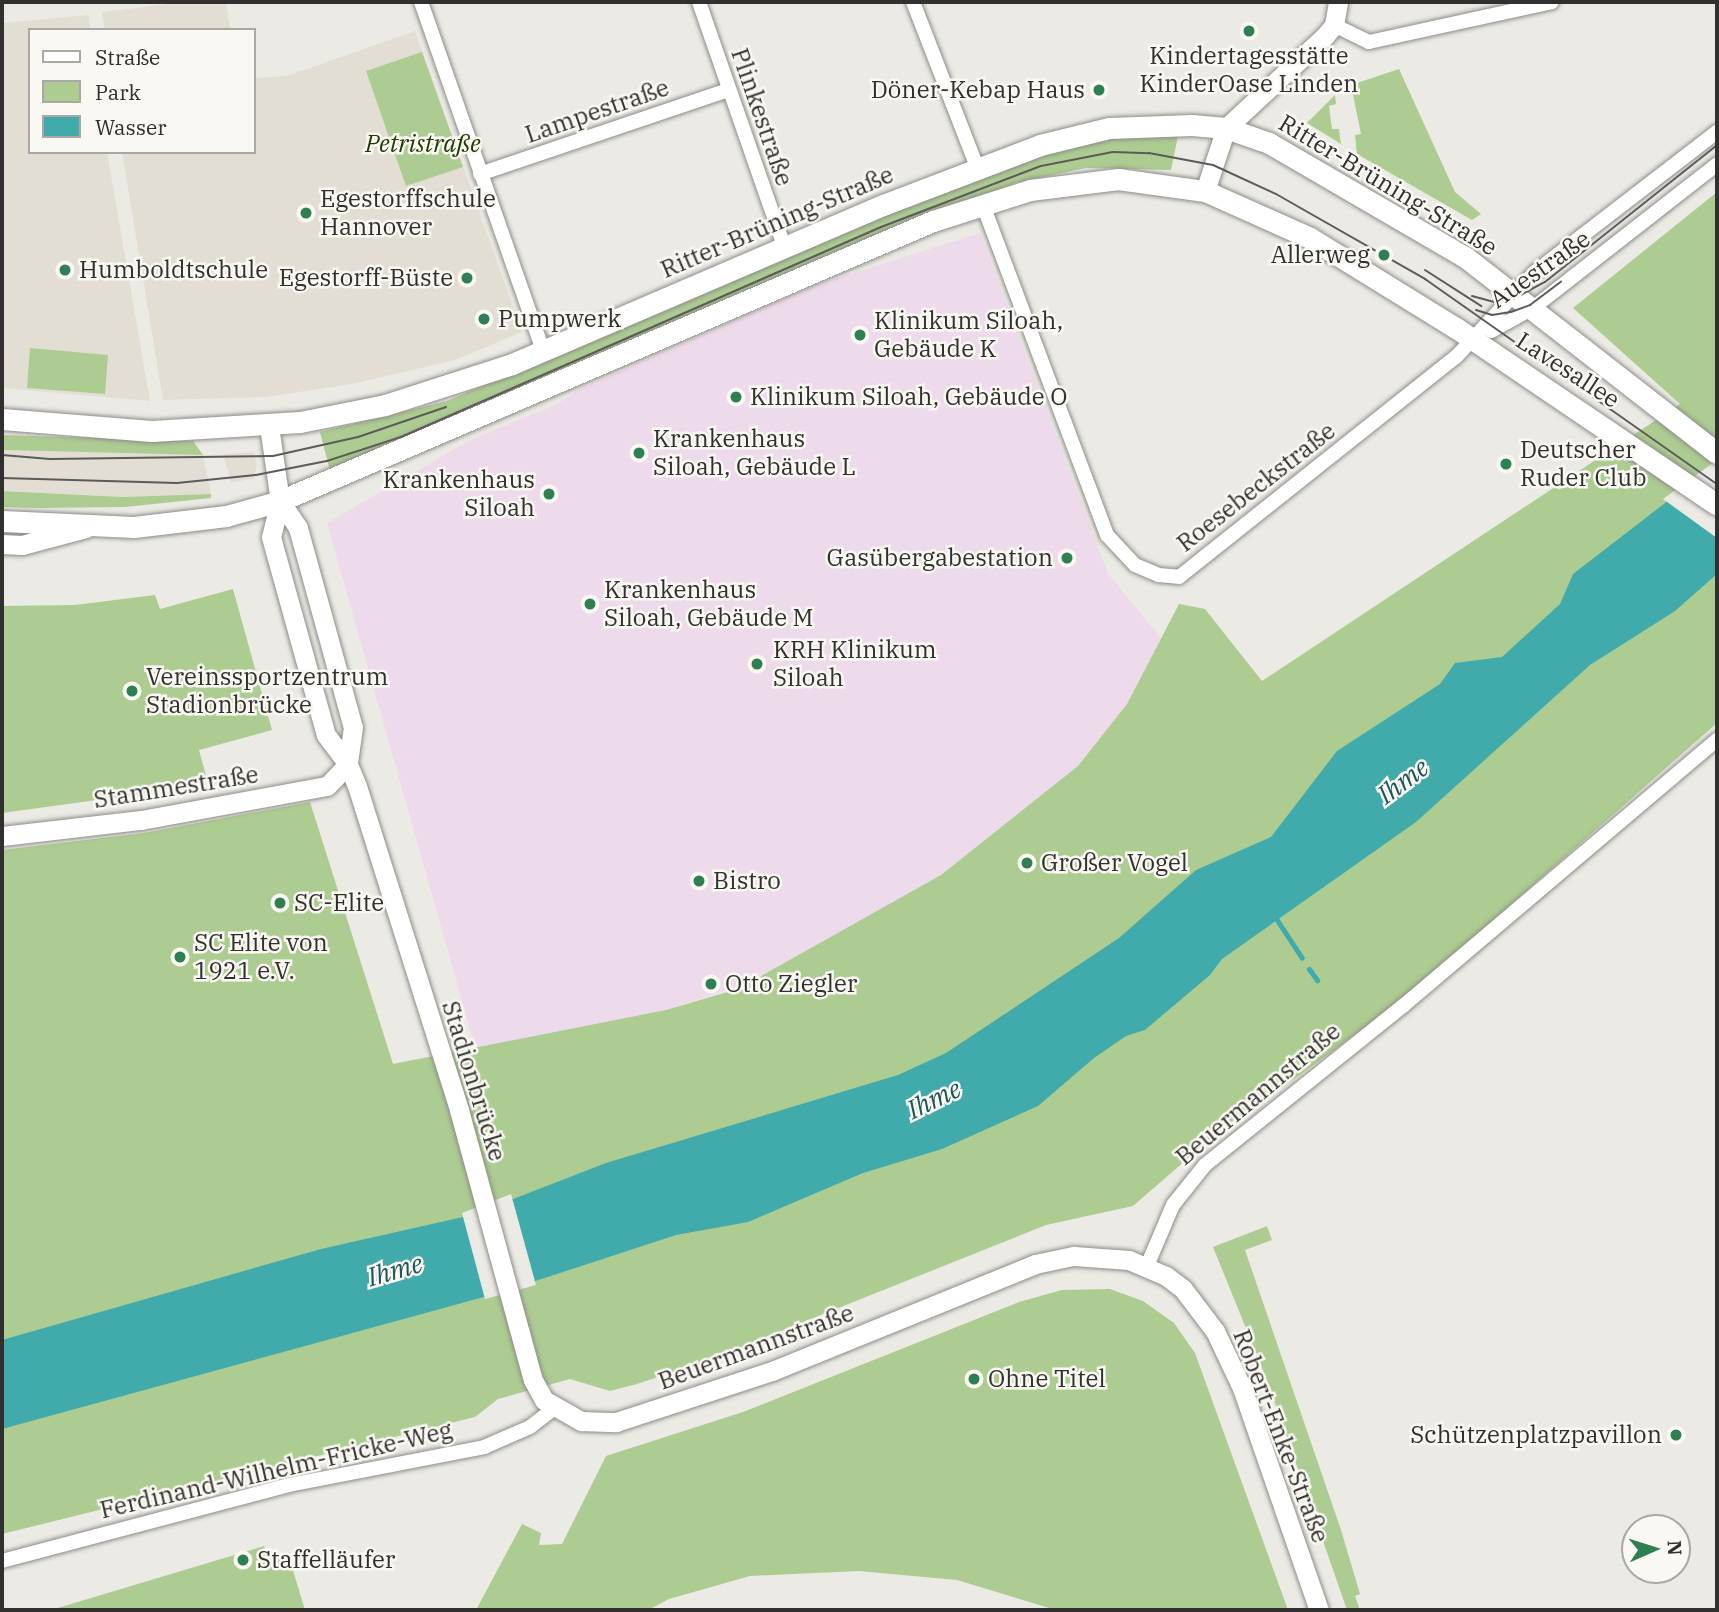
<!DOCTYPE html>
<meta charset="utf-8">
<style>
body{margin:0}
#map{position:relative;width:1719px;height:1612px;overflow:hidden;background:#eceae5;font-family:"IBM Plex Serif",serif}
div>[style]{position:absolute}
[style*='--x']{left:calc(var(--x)*1px);top:calc(var(--y)*1px);width:calc(var(--w)*1px);rotate:calc(var(--a)*1deg)}
.built>*{inset:0;background:#e3ded3}
.medical>*{inset:0;background:#eddaea}
.green>*{inset:0;background:#accc92}
.water>*{inset:0;background:#41aaab}
.pier>*{inset:0;background:#eceae5}
.stream>*{height:5px;margin:-2.5px;padding:0 2.5px;transform-origin:2.5px;border-radius:2.5px;background:#41aaab}
.roads{filter:drop-shadow(0 0 2px #8d8c87) drop-shadow(0 0 2px #8d8c87)}
.minor>*{height:14px;margin:-7px;padding:0 7px;transform-origin:7px;border-radius:7px;background:#fff}
.tertiary>*{height:19px;margin:-9.5px;padding:0 9.5px;transform-origin:9.5px;border-radius:9.5px;background:#fff}
.secondary>*{height:21px;margin:-10.5px;padding:0 10.5px;transform-origin:10.5px;border-radius:10.5px;background:#fff}
.tram>*{height:2px;margin:-1px;padding:0 1px;transform-origin:1px;border-radius:1px;background:#5d5b59}
.dots>*{width:19px;height:19px;translate:-50% -50%;box-sizing:border-box;border:4px solid #faf8f2;border-radius:50%}
span{translate:-50% -50%;white-space:nowrap;text-align:center;line-height:1.15;-webkit-text-stroke:5px #faf8f2;paint-order:stroke}
.poi-label{font-size:24px;color:#31302e}
.right{translate:-100% -50%;text-align:right}
.left{translate:0 -50%;text-align:left}
.street-label{font-size:24px;color:#31302e}
.park-label{font-size:24px;color:#213c00;font-style:italic}
.water-label{font-size:26px;color:#1a5656;font-style:italic}
.frame{position:absolute;inset:0;border:4px solid #31302e;pointer-events:none}
.legend{position:absolute;left:28px;top:28px;width:228px;height:126px;box-sizing:border-box;background:#faf8f2;border:2px solid #aaa8a4;margin:0;padding:9px 12px;list-style:none;font-size:21px;color:#31302e}
.legend li{display:flex;align-items:center;gap:14px;height:35px}
.legend b{width:35px;border:2px solid #aaa8a4}
.north{position:absolute;left:1621px;top:1514px;width:70px;height:70px;box-sizing:border-box;background:#faf8f2;border:2px solid #aaa8a4;border-radius:50%;rotate:87deg;font-size:19px;font-weight:700;line-height:28px;text-align:center;color:#31302e}
.north::after{content:'';display:block;margin:auto;width:24px;height:32px;background:#2e8052;clip-path:polygon(50% 0,100% 100%,50% 72%,0 100%)}
</style>
<div id="map">
<div class="built">
<div style="clip-path:polygon(184px 2px,226px 2px,230px 30px,105px 30px,102px 12px)"></div>
<div style="clip-path:polygon(89px 15px,90px 30px,30px 30px,30px 152px,107px 152px,150px 401px,2px 388px,2px 23px)"></div>
<div style="clip-path:polygon(415px 31px,522px 332px,455px 360px,352px 384px,266px 397px,163px 400px,122px 152px,254px 152px,254px 78px,287px 76px)"></div>
<div style="clip-path:polygon(2px 450px,203px 455px,211px 494px,123px 497px,2px 491px)"></div>
<div style="clip-path:polygon(253px 452px,257px 464px,254px 478px,231px 483px,223px 454px)"></div>
</div>
<div class="medical">
<div style="clip-path:polygon(980px 233px,1108px 574px,1161px 638px,1127px 704px,1078px 766px,941px 875px,763px 978px,666px 1010px,476px 1050px,327px 523px,470px 440px,555px 405px,584px 387px,816px 285px)"></div>
</div>
<div class="green">
<div style="clip-path:polygon(422px 52px,463px 167px,406px 186px,366px 71px)"></div>
<div style="clip-path:polygon(1399px 69px,1455px 192px,1481px 214px,1472px 220px,1357px 154px,1355px 135px,1361px 134px,1351px 85px)"></div>
<div style="clip-path:polygon(1335px 95px,1336px 104px,1329px 106px,1332px 129px,1339px 129px,1341px 144px,1307px 123px)"></div>
<div style="clip-path:polygon(1120px 136px,1178px 136px,1171px 170px,1086px 168px,1015px 183px,330px 471px,320px 432px,447px 401px,877px 216px,1065px 146px)"></div>
<div style="clip-path:polygon(1717px 192px,1717px 723px,1405px 998px,1200px 1148px,1133px 1206px,1046px 1225px,706px 1361px,637px 1384px,610px 1391px,570px 1379px,498px 1399px,475px 1417px,2px 1534px,2px 850px,144px 833px,310px 802px,393px 1064px,666px 1010px,738px 989px,941px 875px,1078px 766px,1127px 704px,1179px 604px,1205px 609px,1262px 681px,1680px 404px,1573px 308px)"></div>
<div style="clip-path:polygon(30px 348px,108px 355px,105px 394px,27px 388px)"></div>
<div style="clip-path:polygon(2px 435px,193px 441px,203px 455px,2px 450px)"></div>
<div style="clip-path:polygon(2px 491px,123px 497px,211px 494px,211px 498px,125px 507px,37px 508px,2px 507px)"></div>
<div style="clip-path:polygon(233px 589px,272px 730px,199px 750px,207px 779px,141px 794px,2px 813px,2px 606px,75px 605px,155px 595px,160px 609px)"></div>
<div style="clip-path:polygon(1267px 1226px,1272px 1240px,1245px 1250px,1341px 1530px,1360px 1594px,1355px 1596px,1360px 1610px,1347px 1610px,1267px 1380px,1213px 1247px)"></div>
<div style="clip-path:polygon(1110px 1289px,1143px 1301px,1174px 1323px,1195px 1353px,1288px 1610px,1056px 1610px,957px 1580px,859px 1571px,750px 1576px,669px 1599px,648px 1610px,476px 1610px,522px 1524px,541px 1533px,539px 1545px,562px 1544px,606px 1456px,743px 1412px,1019px 1302px,1062px 1290px)"></div>
<div style="clip-path:polygon(264px 1546px,269px 1560px,288px 1554px,305px 1610px,51px 1610px)"></div>
</div>
<div class="water">
<div style="clip-path:polygon(1717px 463px,1717px 574px,1675px 611px,1590px 665px,1416px 822px,1222px 959px,1210px 975px,1145px 1030px,1126px 1036px,1094px 1058px,1038px 1106px,942px 1149px,863px 1173px,748px 1222px,676px 1235px,502px 1292px,2px 1429px,2px 1340px,321px 1249px,472px 1215px,606px 1163px,898px 1075px,946px 1053px,1119px 938px,1196px 870px,1271px 837px,1337px 751px,1440px 684px,1455px 663px,1502px 657px,1560px 604px,1573px 574px)"></div>
</div>
<div class="pier">
<div style="clip-path:polygon(1717px 460px,1717px 538px,1663px 499px)"></div>
<div style="clip-path:polygon(511px 1194px,536px 1285px,485px 1299px,462px 1213px)"></div>
</div>
<div class="stream">
<div style="--x:1277;--y:920;--w:45;--a:56.7"></div>
<div style="--x:1309;--y:969;--w:14;--a:54"></div>
</div>
<div class="roads">
<div class="minor">
<div style="--x:421;--y:2;--w:370;--a:70.7"></div>
<div style="--x:699;--y:2;--w:258;--a:70.8"></div>
<div style="--x:913;--y:2;--w:177;--a:68.8"></div>
<div style="--x:1334;--y:25;--w:39;--a:26"></div>
<div style="--x:1369;--y:42;--w:187;--a:-12.3"></div>
<div style="--x:480;--y:174;--w:262;--a:-18.7"></div>
<div style="--x:983;--y:205;--w:353;--a:69.4"></div>
<div style="--x:1107;--y:535;--w:41;--a:47"></div>
<div style="--x:1135;--y:565;--w:25;--a:23"></div>
<div style="--x:1158;--y:575;--w:21;--a:5"></div>
<div style="--x:1179;--y:577;--w:354;--a:-38.5"></div>
<div style="--x:1456;--y:357;--w:116;--a:-47.1"></div>
<div style="--x:1535;--y:272;--w:230;--a:-37.6"></div>
<div style="--x:1491;--y:331;--w:48;--a:-28.7"></div>
<div style="--x:1533;--y:308;--w:234;--a:-38"></div>
<div style="--x:1147;--y:1266;--w:66;--a:-66.9"></div>
<div style="--x:1173;--y:1205;--w:51;--a:-51.3"></div>
<div style="--x:1205;--y:1165;--w:254;--a:-38.8"></div>
<div style="--x:1403;--y:1006;--w:412;--a:-40.3"></div>
<div style="--x:2;--y:1561;--w:297;--a:-14.8"></div>
<div style="--x:289;--y:1485;--w:199;--a:-11"></div>
<div style="--x:484;--y:1447;--w:50;--a:-23.5"></div>
<div style="--x:530;--y:1427;--w:29;--a:-38"></div>
</div>
<div class="tertiary">
<div style="--x:1205;--y:191;--w:66;--a:-71.6"></div>
<div style="--x:1226;--y:128;--w:134;--a:-42.9"></div>
<div style="--x:1324;--y:37;--w:16;--a:-50"></div>
<div style="--x:1334;--y:25;--w:23;--a:-80"></div>
<div style="--x:269;--y:426;--w:76;--a:81.7"></div>
<div style="--x:280;--y:501;--w:37;--a:104"></div>
<div style="--x:271;--y:537;--w:205;--a:74.5"></div>
<div style="--x:326;--y:735;--w:36;--a:53"></div>
<div style="--x:348;--y:764;--w:24;--a:68"></div>
<div style="--x:357;--y:786;--w:340;--a:72.5"></div>
<div style="--x:459;--y:1110;--w:280;--a:74.7"></div>
<div style="--x:533;--y:1380;--w:23;--a:61"></div>
<div style="--x:544;--y:1400;--w:43;--a:29.6"></div>
<div style="--x:581;--y:1421;--w:35;--a:2"></div>
<div style="--x:616;--y:1422;--w:164;--a:-18.1"></div>
<div style="--x:772;--y:1371;--w:284;--a:-22.1"></div>
<div style="--x:1035;--y:1264;--w:40;--a:-12"></div>
<div style="--x:1074;--y:1256;--w:55;--a:4.2"></div>
<div style="--x:1129;--y:1260;--w:40;--a:23.4"></div>
<div style="--x:1166;--y:1276;--w:21;--a:37"></div>
<div style="--x:1183;--y:1289;--w:53;--a:52.7"></div>
<div style="--x:1215;--y:1331;--w:63;--a:64.7"></div>
<div style="--x:1242;--y:1388;--w:235;--a:70.9"></div>
<div style="--x:280;--y:501;--w:32;--a:56"></div>
<div style="--x:298;--y:528;--w:206;--a:74.6"></div>
<div style="--x:353;--y:727;--w:37;--a:98"></div>
<div style="--x:2;--y:544;--w:20;--a:3"></div>
<div style="--x:22;--y:545;--w:66;--a:-14.9"></div>
<div style="--x:2;--y:836;--w:140;--a:-6.6"></div>
<div style="--x:141;--y:820;--w:189;--a:-10.4"></div>
<div style="--x:327;--y:786;--w:30;--a:-46"></div>
</div>
<div class="secondary">
<div style="--x:2;--y:419;--w:150;--a:4.6"></div>
<div style="--x:152;--y:431;--w:148;--a:-3.5"></div>
<div style="--x:300;--y:422;--w:87;--a:-11.3"></div>
<div style="--x:385;--y:405;--w:133;--a:-17.9"></div>
<div style="--x:512;--y:364;--w:404;--a:-23.2"></div>
<div style="--x:883;--y:205;--w:168;--a:-20.9"></div>
<div style="--x:1040;--y:145;--w:71;--a:-13.8"></div>
<div style="--x:1109;--y:128;--w:83;--a:-2.1"></div>
<div style="--x:1192;--y:125;--w:34;--a:5"></div>
<div style="--x:1226;--y:128;--w:46;--a:19.2"></div>
<div style="--x:1269;--y:143;--w:227;--a:30.2"></div>
<div style="--x:1465;--y:257;--w:319;--a:37.9"></div>
<div style="--x:2;--y:521;--w:132;--a:2.6"></div>
<div style="--x:134;--y:527;--w:93;--a:-6.8"></div>
<div style="--x:226;--y:516;--w:56;--a:-15.5"></div>
<div style="--x:280;--y:501;--w:710;--a:-23.21"></div>
<div style="--x:933;--y:221;--w:102;--a:-17.7"></div>
<div style="--x:1030;--y:190;--w:89;--a:-7.1"></div>
<div style="--x:1118;--y:179;--w:88;--a:7.9"></div>
<div style="--x:1205;--y:191;--w:115;--a:24.1"></div>
<div style="--x:1310;--y:238;--w:172;--a:31.7"></div>
<div style="--x:1456;--y:328;--w:315;--a:34.1"></div>
</div>
</div>
<div class="tram">
<div style="--x:1425;--y:270;--w:67;--a:32.7"></div>
<div style="--x:1472;--y:296;--w:24;--a:15"></div>
<div style="--x:1495;--y:302;--w:16;--a:-7"></div>
<div style="--x:1511;--y:300;--w:38;--a:-28"></div>
<div style="--x:1545;--y:282;--w:220;--a:-38.5"></div>
<div style="--x:1476;--y:310;--w:17;--a:17"></div>
<div style="--x:1492;--y:315;--w:19;--a:-9"></div>
<div style="--x:1511;--y:312;--w:20;--a:-20"></div>
<div style="--x:1530;--y:305;--w:39;--a:-37"></div>
<div style="--x:2;--y:455;--w:48;--a:4.8"></div>
<div style="--x:50;--y:459;--w:223;--a:-0.8"></div>
<div style="--x:273;--y:456;--w:87;--a:-12.6"></div>
<div style="--x:358;--y:437;--w:93;--a:-18.8"></div>
<div style="--x:2;--y:478;--w:175;--a:1.6"></div>
<div style="--x:177;--y:483;--w:79;--a:-5.8"></div>
<div style="--x:256;--y:475;--w:72;--a:-11.2"></div>
<div style="--x:327;--y:461;--w:78;--a:-18"></div>
<div style="--x:401;--y:437;--w:524;--a:-23.63"></div>
<div style="--x:881;--y:227;--w:171;--a:-20.9"></div>
<div style="--x:1041;--y:166;--w:73;--a:-11"></div>
<div style="--x:1113;--y:152;--w:36;--a:2"></div>
<div style="--x:1149;--y:153;--w:65;--a:10.6"></div>
<div style="--x:1213;--y:165;--w:69;--a:24.7"></div>
<div style="--x:1276;--y:194;--w:172;--a:29.7"></div>
<div style="--x:1425;--y:279;--w:357;--a:35.1"></div>
</div>
<div class="dots">
<div style="left:1249px;top:31px;background:#2e8052"></div>
<div style="left:1099px;top:90px;background:#2e8052"></div>
<div style="left:306px;top:213px;background:#2e8052"></div>
<div style="left:1384px;top:255px;background:#2e8052"></div>
<div style="left:65px;top:270px;background:#2e8052"></div>
<div style="left:467px;top:278px;background:#2e8052"></div>
<div style="left:484px;top:319px;background:#2e8052"></div>
<div style="left:860px;top:335px;background:#2e8052"></div>
<div style="left:736px;top:397px;background:#2e8052"></div>
<div style="left:639px;top:453px;background:#2e8052"></div>
<div style="left:1506px;top:464px;background:#2e8052"></div>
<div style="left:549px;top:494px;background:#2e8052"></div>
<div style="left:1067px;top:558px;background:#2e8052"></div>
<div style="left:590px;top:604px;background:#2e8052"></div>
<div style="left:757px;top:664px;background:#2e8052"></div>
<div style="left:132px;top:691px;background:#2e8052"></div>
<div style="left:1027px;top:863px;background:#2e8052"></div>
<div style="left:699px;top:881px;background:#2e8052"></div>
<div style="left:280px;top:903px;background:#2e8052"></div>
<div style="left:180px;top:957px;background:#2e8052"></div>
<div style="left:711px;top:984px;background:#2e8052"></div>
<div style="left:974px;top:1379px;background:#2e8052"></div>
<div style="left:1676px;top:1435px;background:#2e8052"></div>
<div style="left:243px;top:1560px;background:#2e8052"></div>
</div>
<div class="poi-label">
<span style="left:1249px;top:70px">Kindertagesstätte<br>KinderOase Linden</span>
<span class="right" style="left:1085px;top:90px">Döner-Kebap Haus</span>
<span class="left" style="left:320px;top:213px">Egestorffschule<br>Hannover</span>
<span class="right" style="left:1370px;top:255px">Allerweg</span>
<span class="left" style="left:79px;top:270px">Humboldtschule</span>
<span class="right" style="left:453px;top:278px">Egestorff-Büste</span>
<span class="left" style="left:498px;top:319px">Pumpwerk</span>
<span class="left" style="left:874px;top:335px">Klinikum Siloah,<br>Gebäude K</span>
<span class="left" style="left:750px;top:397px">Klinikum Siloah, Gebäude O</span>
<span class="left" style="left:653px;top:453px">Krankenhaus<br>Siloah, Gebäude L</span>
<span class="left" style="left:1520px;top:464px">Deutscher<br>Ruder Club</span>
<span class="right" style="left:535px;top:494px">Krankenhaus<br>Siloah</span>
<span class="right" style="left:1053px;top:558px">Gasübergabestation</span>
<span class="left" style="left:604px;top:604px">Krankenhaus<br>Siloah, Gebäude M</span>
<span class="left" style="left:773px;top:664px">KRH Klinikum<br>Siloah</span>
<span class="left" style="left:146px;top:691px">Vereinssportzentrum<br>Stadionbrücke</span>
<span class="left" style="left:1041px;top:863px">Großer Vogel</span>
<span class="left" style="left:713px;top:881px">Bistro</span>
<span class="left" style="left:294px;top:903px">SC-Elite</span>
<span class="left" style="left:194px;top:957px">SC Elite von<br>1921 e.V.</span>
<span class="left" style="left:725px;top:984px">Otto Ziegler</span>
<span class="left" style="left:988px;top:1379px">Ohne Titel</span>
<span class="right" style="left:1662px;top:1435px">Schützenplatzpavillon</span>
<span class="left" style="left:257px;top:1560px">Staffelläufer</span>
</div>
<div class="street-label">
<span style="left:597px;top:111px;rotate:-19deg">Lampestraße</span>
<span style="left:762px;top:117px;rotate:71deg">Plinkestraße</span>
<span style="left:1388px;top:185px;rotate:31deg">Ritter-Brüning-Straße</span>
<span style="left:777px;top:222px;rotate:-23deg">Ritter-Brüning-Straße</span>
<span style="left:1540px;top:269px;rotate:-35deg">Auestraße</span>
<span style="left:1568px;top:370px;rotate:33deg">Lavesallee</span>
<span style="left:1256px;top:487px;rotate:-38deg">Roesebeckstraße</span>
<span style="left:176px;top:787px;rotate:-9deg">Stammestraße</span>
<span style="left:474px;top:1081px;rotate:73deg">Stadionbrücke</span>
<span style="left:1258px;top:1094px;rotate:-40deg">Beuermannstraße</span>
<span style="left:756px;top:1347px;rotate:-20deg">Beuermannstraße</span>
<span style="left:1281px;top:1436px;rotate:69deg">Robert-Enke-Straße</span>
<span style="left:276px;top:1470px;rotate:-13deg">Ferdinand-Wilhelm-Fricke-Weg</span>
</div>
<div class="park-label">
<span style="left:423px;top:144px">Petristraße</span>
</div>
<div class="water-label">
<span style="left:1403px;top:781px;rotate:-37deg">Ihme</span>
<span style="left:934px;top:1099px;rotate:-26deg">Ihme</span>
<span style="left:395px;top:1270px;rotate:-16deg">Ihme</span>
</div>
<div class="frame"></div>
<ul class="legend">
<li><b style="height:9px;background:#fff"></b>Straße</li>
<li><b style="height:19px;background:#accc92"></b>Park</li>
<li><b style="height:19px;background:#41aaab"></b>Wasser</li>
</ul>
<div class="north">N</div>
</div>
